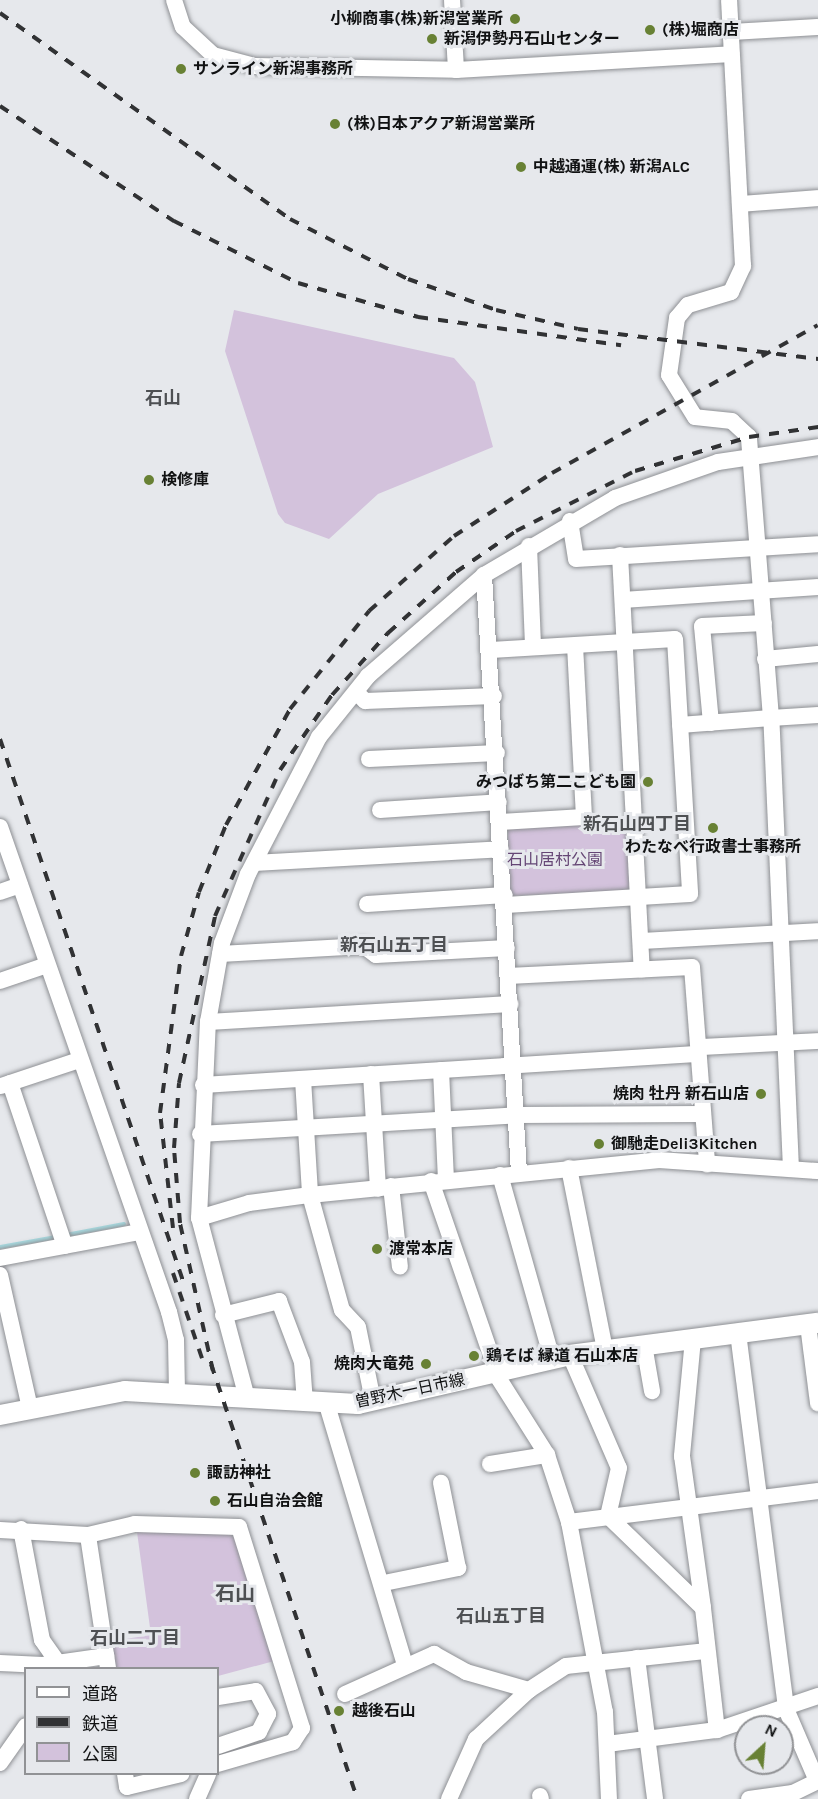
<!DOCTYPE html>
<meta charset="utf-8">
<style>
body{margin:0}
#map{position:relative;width:818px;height:1799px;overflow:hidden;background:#e6e8ec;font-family:Karla,"Noto Sans JP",sans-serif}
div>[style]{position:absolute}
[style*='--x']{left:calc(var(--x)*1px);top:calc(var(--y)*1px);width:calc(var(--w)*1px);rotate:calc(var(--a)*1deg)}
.green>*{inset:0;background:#d3c2dc}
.stream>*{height:4px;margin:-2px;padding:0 2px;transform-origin:2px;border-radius:2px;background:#a7dae0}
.roads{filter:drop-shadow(0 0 2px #8e9094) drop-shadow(0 0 2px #8e9094)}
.minor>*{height:16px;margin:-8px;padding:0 8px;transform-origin:8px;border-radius:8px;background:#fff}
.major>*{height:20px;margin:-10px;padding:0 10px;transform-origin:10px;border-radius:10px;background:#fff}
.rail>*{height:4px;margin-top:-2px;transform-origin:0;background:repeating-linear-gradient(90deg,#313234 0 10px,transparent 0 20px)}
.dots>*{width:16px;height:16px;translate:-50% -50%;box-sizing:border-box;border:3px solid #e6e8ec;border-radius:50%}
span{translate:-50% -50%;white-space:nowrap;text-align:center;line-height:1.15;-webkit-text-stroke:6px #e6e8ec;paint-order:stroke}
.poi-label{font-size:16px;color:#111213;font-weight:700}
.right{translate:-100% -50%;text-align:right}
.left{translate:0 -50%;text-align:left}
.park-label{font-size:16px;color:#654675}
.street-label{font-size:16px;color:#111213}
.neighbourhood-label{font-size:18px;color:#4e5053;font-weight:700}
.quarter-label{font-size:20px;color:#4e5053;font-weight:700}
.legend{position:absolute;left:24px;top:1667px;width:195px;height:108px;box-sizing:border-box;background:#e6e8ec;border:2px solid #919295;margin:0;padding:8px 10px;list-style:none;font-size:18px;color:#111213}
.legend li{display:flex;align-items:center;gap:12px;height:30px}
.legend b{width:30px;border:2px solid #919295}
.north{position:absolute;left:734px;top:1715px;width:60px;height:60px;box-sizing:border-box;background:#e6e8ec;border:2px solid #919295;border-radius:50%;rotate:26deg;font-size:16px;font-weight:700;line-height:24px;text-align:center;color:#111213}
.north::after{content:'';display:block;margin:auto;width:21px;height:27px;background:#688134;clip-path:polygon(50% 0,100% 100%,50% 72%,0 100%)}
</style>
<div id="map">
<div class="green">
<div style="clip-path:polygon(234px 310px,454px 358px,475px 382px,493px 447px,378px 494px,329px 539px,285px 523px,278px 514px,225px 351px)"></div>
<div style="clip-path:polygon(631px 819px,635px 890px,509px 896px,508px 828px)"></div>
<div style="clip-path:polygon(137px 1532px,228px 1533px,237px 1539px,278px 1660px,218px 1676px,218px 1668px,116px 1668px,112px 1641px,151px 1635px)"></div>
</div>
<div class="stream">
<div style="--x:66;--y:1235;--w:59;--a:-10.7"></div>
<div style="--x:0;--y:1247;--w:57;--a:-10.1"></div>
</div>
<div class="roads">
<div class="minor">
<div style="--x:174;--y:0;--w:28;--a:72"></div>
<div style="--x:183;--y:27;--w:41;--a:43"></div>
<div style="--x:213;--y:55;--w:43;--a:14.7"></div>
<div style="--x:255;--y:66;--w:201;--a:1.1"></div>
<div style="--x:456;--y:70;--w:276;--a:-3.3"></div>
<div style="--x:452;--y:0;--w:70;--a:86.7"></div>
<div style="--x:731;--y:32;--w:87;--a:-3.3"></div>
<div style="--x:740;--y:204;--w:78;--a:-4.4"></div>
<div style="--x:570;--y:521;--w:38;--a:81"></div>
<div style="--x:576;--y:559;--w:242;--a:-3.5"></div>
<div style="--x:529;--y:546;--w:101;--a:87.7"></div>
<div style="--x:620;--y:555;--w:415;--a:87"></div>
<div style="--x:623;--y:600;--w:195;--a:-3.8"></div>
<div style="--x:491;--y:650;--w:184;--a:-3.4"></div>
<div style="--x:675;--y:639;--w:255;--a:86.6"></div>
<div style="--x:690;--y:894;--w:185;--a:176.6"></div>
<div style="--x:765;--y:659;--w:53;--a:-5.4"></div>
<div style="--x:356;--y:692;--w:13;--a:45"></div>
<div style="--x:365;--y:701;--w:129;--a:-2.2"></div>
<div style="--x:711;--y:723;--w:97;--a:-95.3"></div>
<div style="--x:702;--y:626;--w:62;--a:-2.8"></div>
<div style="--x:680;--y:725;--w:91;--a:-4.4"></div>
<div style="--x:771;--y:718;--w:282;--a:-94.5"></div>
<div style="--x:749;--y:437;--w:23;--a:-137"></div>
<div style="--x:732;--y:421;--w:37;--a:-174"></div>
<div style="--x:695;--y:417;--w:49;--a:-121.8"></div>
<div style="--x:669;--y:375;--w:58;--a:-82"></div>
<div style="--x:677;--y:318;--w:17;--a:-50"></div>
<div style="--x:688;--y:305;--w:45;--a:-16.8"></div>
<div style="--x:731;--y:292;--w:29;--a:-65"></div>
<div style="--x:743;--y:266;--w:266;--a:-93"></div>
<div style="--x:369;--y:759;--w:128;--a:-2.7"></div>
<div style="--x:380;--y:810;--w:119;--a:-3.8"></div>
<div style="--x:500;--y:822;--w:84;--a:-3.4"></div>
<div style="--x:584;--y:817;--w:171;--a:-93"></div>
<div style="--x:0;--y:827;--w:514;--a:70.79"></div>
<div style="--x:169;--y:1312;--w:29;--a:76"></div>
<div style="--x:176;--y:1340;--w:53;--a:88.9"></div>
<div style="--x:254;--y:863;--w:247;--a:-3.2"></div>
<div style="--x:0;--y:892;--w:21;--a:-19"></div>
<div style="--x:367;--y:904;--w:138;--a:-3.7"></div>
<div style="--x:641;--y:941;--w:177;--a:-3.2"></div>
<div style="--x:220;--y:954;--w:144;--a:-3.2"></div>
<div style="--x:364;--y:946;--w:15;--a:37"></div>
<div style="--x:376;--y:955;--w:131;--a:-3.1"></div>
<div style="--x:508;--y:976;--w:184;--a:-2.8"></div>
<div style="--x:692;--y:967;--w:198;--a:85.6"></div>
<div style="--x:0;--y:981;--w:50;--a:-18.8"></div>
<div style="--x:208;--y:1022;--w:303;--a:-3.4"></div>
<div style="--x:700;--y:1047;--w:118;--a:-2.9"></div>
<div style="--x:441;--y:1070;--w:109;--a:87.4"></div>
<div style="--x:371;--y:1074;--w:115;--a:86.5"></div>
<div style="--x:303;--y:1079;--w:116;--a:86.5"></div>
<div style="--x:310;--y:1195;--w:119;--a:74.5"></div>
<div style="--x:342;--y:1310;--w:23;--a:47"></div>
<div style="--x:358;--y:1327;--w:76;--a:78.5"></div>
<div style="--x:10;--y:1083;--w:172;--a:71.4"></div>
<div style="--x:203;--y:1085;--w:494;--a:-3.6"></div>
<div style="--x:1;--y:1086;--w:82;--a:-18.4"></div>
<div style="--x:200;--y:1134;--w:318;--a:-3.4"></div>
<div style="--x:517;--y:1115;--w:185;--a:-0.3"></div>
<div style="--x:569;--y:1168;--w:186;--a:78.8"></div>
<div style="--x:791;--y:1169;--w:451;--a:-92.5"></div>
<div style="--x:771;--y:718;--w:47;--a:-3.7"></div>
<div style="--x:519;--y:1173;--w:599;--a:-93.35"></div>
<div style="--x:484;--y:575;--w:152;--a:-30.4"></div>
<div style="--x:615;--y:498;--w:109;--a:-19.3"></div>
<div style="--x:718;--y:462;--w:101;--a:-8.5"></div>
<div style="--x:500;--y:1175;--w:191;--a:74.2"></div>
<div style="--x:431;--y:1181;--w:209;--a:71"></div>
<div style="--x:499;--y:1379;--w:90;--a:57.7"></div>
<div style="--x:547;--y:1455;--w:71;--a:71.8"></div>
<div style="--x:569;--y:1522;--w:193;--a:79.3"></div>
<div style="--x:605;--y:1712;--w:87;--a:87.4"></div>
<div style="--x:391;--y:1186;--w:81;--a:83.7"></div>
<div style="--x:199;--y:1218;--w:196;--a:-87.4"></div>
<div style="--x:208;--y:1022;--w:80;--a:-80"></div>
<div style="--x:222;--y:943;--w:74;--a:-69.4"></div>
<div style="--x:248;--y:874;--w:154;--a:-62.6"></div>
<div style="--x:319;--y:737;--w:78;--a:-51.2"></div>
<div style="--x:368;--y:676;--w:154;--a:-41"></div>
<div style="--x:0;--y:1258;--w:141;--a:-10.6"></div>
<div style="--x:0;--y:1275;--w:136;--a:77.3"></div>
<div style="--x:223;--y:1315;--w:58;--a:-14"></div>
<div style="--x:279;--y:1301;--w:65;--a:69.3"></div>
<div style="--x:302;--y:1362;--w:41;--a:85.8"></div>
<div style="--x:808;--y:1325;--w:79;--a:82.7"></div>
<div style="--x:738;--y:1333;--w:379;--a:82.7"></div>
<div style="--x:786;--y:1709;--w:78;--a:66.7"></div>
<div style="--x:693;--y:1339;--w:118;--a:95.4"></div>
<div style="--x:682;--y:1456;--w:153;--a:82.1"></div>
<div style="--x:644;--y:1345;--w:47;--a:80.1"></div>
<div style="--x:570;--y:1355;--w:123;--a:66.6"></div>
<div style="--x:619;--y:1468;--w:49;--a:102.9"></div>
<div style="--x:608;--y:1516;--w:132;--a:44.1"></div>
<div style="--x:703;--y:1608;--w:123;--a:83.5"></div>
<div style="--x:247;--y:1398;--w:186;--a:-104.9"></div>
<div style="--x:199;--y:1218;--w:52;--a:-16.7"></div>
<div style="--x:249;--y:1203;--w:62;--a:-7.5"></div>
<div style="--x:310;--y:1195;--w:351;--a:-5.7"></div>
<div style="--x:659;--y:1160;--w:159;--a:4"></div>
<div style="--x:327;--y:1405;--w:271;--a:73.3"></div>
<div style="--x:490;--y:1464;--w:58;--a:-9"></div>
<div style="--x:569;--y:1522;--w:251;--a:-7.1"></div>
<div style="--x:21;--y:1529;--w:113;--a:79.3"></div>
<div style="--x:42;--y:1640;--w:28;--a:55"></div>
<div style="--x:0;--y:1530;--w:88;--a:3.3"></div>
<div style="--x:384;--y:1583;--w:76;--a:-11.5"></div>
<div style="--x:458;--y:1568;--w:87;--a:-101.3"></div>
<div style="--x:637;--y:1658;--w:142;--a:82.7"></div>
<div style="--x:0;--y:1663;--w:43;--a:2.7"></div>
<div style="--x:43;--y:1665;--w:64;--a:-8.1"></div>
<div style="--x:108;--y:1668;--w:134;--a:-98.6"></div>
<div style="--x:88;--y:1535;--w:48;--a:-13.2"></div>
<div style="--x:135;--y:1524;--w:104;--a:1.7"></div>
<div style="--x:239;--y:1527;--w:211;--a:72.6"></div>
<div style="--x:302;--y:1728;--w:17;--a:123"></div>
<div style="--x:293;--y:1742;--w:78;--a:163.7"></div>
<div style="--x:345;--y:1694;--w:98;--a:-24.2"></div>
<div style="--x:434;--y:1654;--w:37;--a:29"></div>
<div style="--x:466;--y:1672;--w:66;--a:15.9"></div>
<div style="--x:218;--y:1697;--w:38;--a:-9"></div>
<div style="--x:256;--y:1691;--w:26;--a:62"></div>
<div style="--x:268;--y:1714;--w:20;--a:117"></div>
<div style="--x:259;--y:1732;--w:43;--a:161.1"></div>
<div style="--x:607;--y:1744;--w:111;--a:-7.3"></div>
<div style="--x:717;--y:1730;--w:107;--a:-18.6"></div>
<div style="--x:0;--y:1763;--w:45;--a:-54.9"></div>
<div style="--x:125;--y:1774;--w:13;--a:81"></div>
<div style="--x:127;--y:1787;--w:56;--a:-13.5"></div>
<div style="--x:540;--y:1796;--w:3;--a:72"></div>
<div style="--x:197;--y:1799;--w:27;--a:-66"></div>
<div style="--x:449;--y:1799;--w:66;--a:-65.8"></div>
<div style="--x:476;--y:1739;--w:72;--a:-42.8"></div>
<div style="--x:529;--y:1690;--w:44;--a:-33"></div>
<div style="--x:566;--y:1666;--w:142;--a:-6.1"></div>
<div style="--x:749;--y:1799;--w:44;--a:-7.8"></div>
<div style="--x:793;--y:1793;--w:28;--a:-26"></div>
</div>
<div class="major">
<div style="--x:0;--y:1415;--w:127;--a:-10.9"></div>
<div style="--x:125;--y:1391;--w:233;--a:3.2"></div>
<div style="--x:358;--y:1404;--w:218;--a:-13"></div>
<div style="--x:570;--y:1355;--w:250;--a:-7.4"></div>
</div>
</div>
<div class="rail">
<div style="--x:0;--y:13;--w:356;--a:35.4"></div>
<div style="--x:290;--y:219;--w:132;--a:27"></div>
<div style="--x:408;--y:279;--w:93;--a:19.4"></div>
<div style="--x:496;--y:310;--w:84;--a:13"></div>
<div style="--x:578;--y:329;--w:242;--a:7.1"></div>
<div style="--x:0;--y:106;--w:209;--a:33.5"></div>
<div style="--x:174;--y:221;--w:139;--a:26.6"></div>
<div style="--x:298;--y:283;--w:125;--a:15.8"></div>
<div style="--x:418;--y:317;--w:205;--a:7.9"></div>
<div style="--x:0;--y:739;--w:572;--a:71.34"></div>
<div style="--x:173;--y:1228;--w:116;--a:-96.4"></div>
<div style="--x:160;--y:1113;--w:158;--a:-82.4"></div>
<div style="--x:181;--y:956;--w:66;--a:-74.3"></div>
<div style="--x:199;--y:892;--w:72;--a:-68.1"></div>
<div style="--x:226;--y:825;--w:132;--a:-61.1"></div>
<div style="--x:290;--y:709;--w:126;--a:-51.1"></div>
<div style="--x:369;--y:611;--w:113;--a:-41.4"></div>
<div style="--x:454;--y:536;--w:117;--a:-32.7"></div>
<div style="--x:552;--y:473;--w:304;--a:-29.1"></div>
<div style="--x:173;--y:1273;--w:93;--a:71.2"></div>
<div style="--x:211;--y:1364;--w:459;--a:71.4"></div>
<div style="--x:213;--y:1371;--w:152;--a:-102.6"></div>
<div style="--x:180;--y:1223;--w:75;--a:-94.6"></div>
<div style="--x:174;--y:1148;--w:65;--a:-85.6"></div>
<div style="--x:179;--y:1083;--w:171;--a:-77.8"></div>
<div style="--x:215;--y:916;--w:160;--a:-66"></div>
<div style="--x:280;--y:770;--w:91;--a:-55.3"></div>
<div style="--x:332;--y:695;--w:84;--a:-47.9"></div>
<div style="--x:388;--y:633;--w:91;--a:-41.9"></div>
<div style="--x:456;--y:572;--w:73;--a:-34.3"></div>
<div style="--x:516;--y:531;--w:133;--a:-26.8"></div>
<div style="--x:635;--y:471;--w:119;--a:-16.6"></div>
<div style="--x:749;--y:437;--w:70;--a:-8.2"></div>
</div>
<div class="dots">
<div style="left:515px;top:19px;background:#688134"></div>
<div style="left:650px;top:30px;background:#688134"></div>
<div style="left:432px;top:39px;background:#688134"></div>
<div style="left:181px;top:69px;background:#688134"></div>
<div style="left:335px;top:124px;background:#688134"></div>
<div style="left:521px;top:167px;background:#688134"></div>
<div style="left:149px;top:480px;background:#688134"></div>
<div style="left:648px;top:782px;background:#688134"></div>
<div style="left:713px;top:828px;background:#688134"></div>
<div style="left:761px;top:1094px;background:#688134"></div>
<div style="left:599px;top:1144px;background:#688134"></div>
<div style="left:377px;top:1249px;background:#688134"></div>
<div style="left:474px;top:1356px;background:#688134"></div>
<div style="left:426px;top:1364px;background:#688134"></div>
<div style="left:195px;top:1473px;background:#688134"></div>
<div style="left:215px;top:1501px;background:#688134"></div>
<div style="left:339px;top:1711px;background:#688134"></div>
</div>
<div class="poi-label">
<span class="right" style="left:503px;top:19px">小柳商事(株)新潟営業所</span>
<span class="left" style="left:662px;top:30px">(株)堀商店</span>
<span class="left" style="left:444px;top:39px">新潟伊勢丹石山センター</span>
<span class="left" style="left:193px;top:69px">サンライン新潟事務所</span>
<span class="left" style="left:347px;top:124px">(株)日本アクア新潟営業所</span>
<span class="left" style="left:533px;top:167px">中越通運(株) 新潟ALC</span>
<span class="left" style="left:161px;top:480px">検修庫</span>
<span class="right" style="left:636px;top:782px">みつばち第二こども園</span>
<span style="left:713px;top:847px">わたなべ行政書士事務所</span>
<span class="right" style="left:749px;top:1094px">焼肉 牡丹 新石山店</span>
<span class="left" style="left:611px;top:1144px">御馳走Deli3Kitchen</span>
<span class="left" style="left:389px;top:1249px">渡常本店</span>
<span class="left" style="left:486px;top:1356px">鶏そば 縁道 石山本店</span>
<span class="right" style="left:414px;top:1364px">焼肉大竜苑</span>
<span class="left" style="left:207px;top:1473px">諏訪神社</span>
<span class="left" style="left:227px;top:1501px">石山自治会館</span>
<span class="left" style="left:352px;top:1711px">越後石山</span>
</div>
<div class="park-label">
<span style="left:555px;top:860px">石山居村公園</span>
</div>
<div class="street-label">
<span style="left:410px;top:1391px;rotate:-12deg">曽野木一日市線</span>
</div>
<div class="neighbourhood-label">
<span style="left:163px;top:398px">石山</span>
<span style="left:637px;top:824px">新石山四丁目</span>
<span style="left:394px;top:945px">新石山五丁目</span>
<span style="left:501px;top:1616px">石山五丁目</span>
<span style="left:135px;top:1638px">石山二丁目</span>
</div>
<div class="quarter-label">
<span style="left:235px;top:1593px">石山</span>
</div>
<ul class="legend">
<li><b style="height:8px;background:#fff"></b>道路</li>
<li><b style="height:8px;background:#313234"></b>鉄道</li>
<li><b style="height:16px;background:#d3c2dc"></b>公園</li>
</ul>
<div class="north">N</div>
</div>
